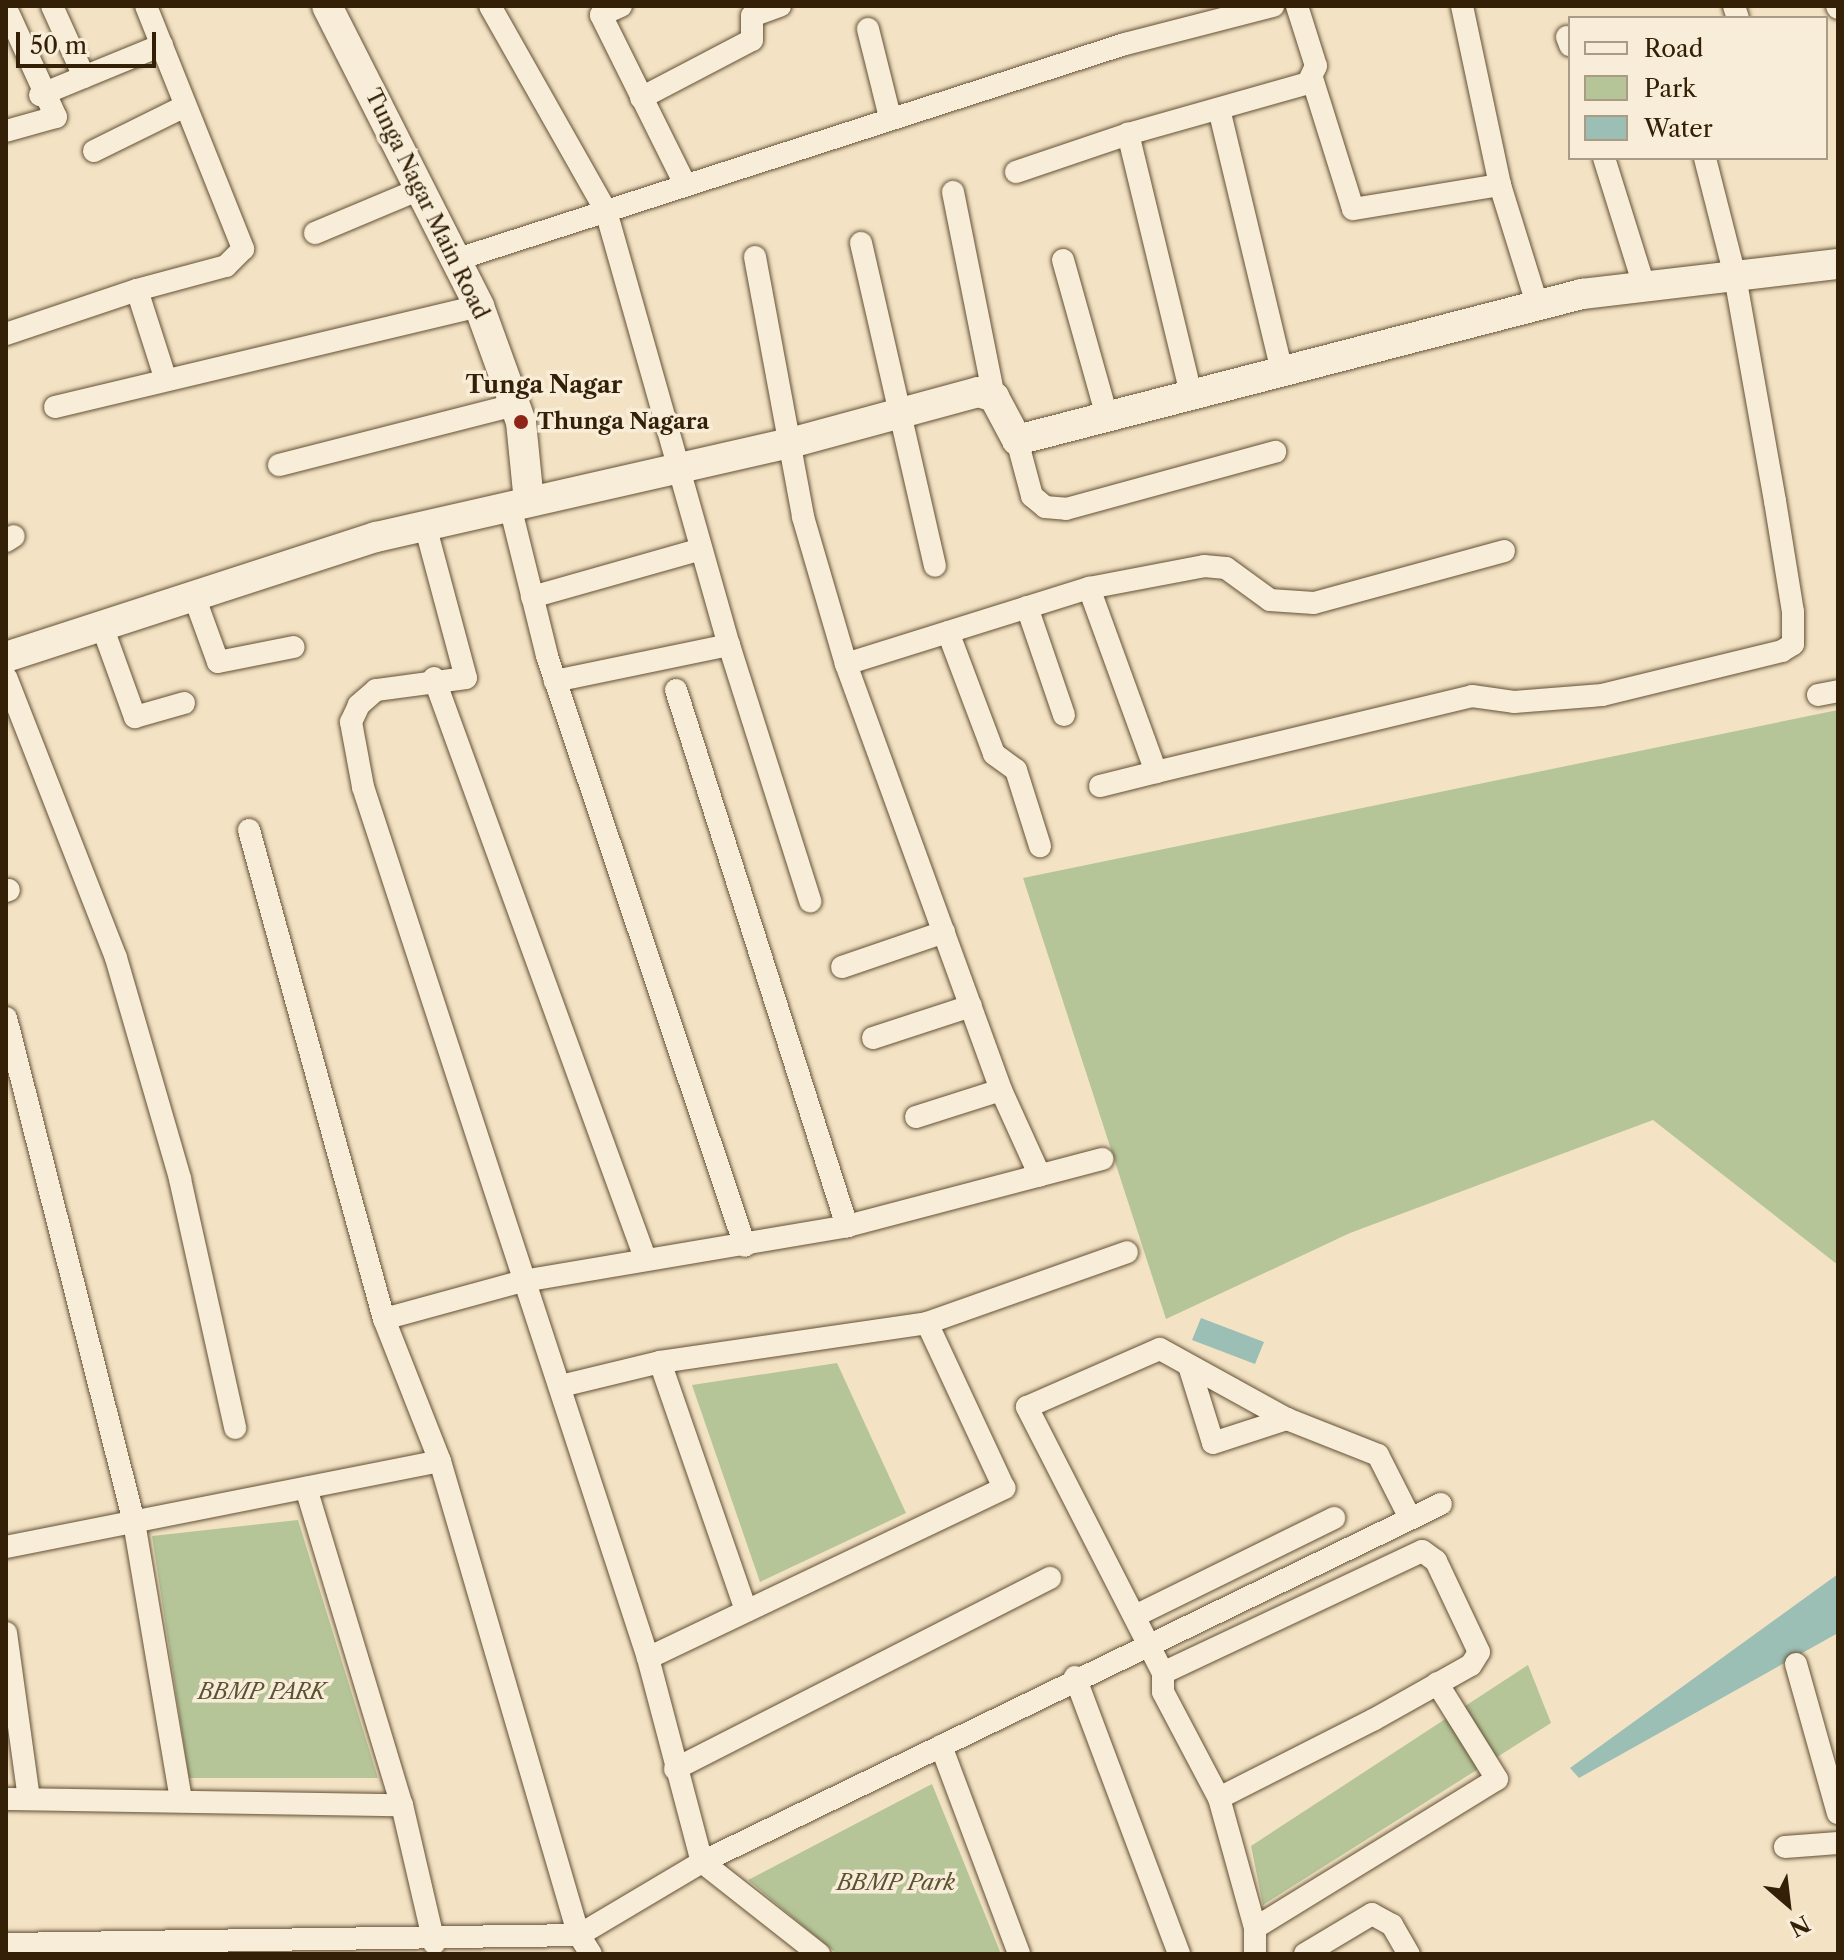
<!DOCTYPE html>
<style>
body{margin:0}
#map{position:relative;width:1844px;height:1960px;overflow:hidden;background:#f3e3c4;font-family:"Libre Caslon Text",serif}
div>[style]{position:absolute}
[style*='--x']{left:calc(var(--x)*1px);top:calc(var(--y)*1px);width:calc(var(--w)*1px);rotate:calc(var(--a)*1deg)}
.green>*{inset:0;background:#b5c598}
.water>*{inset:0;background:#9bbeb5}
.roads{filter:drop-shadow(0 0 2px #645136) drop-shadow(0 0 2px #645136)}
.street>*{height:22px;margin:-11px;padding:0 11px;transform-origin:11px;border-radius:11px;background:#f7edd9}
.secondary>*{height:30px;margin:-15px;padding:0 15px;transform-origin:15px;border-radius:15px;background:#f7edd9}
.dots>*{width:22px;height:22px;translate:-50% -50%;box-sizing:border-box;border:4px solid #f7edd9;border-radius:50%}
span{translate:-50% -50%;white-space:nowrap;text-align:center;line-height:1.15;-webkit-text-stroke:7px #f7edd9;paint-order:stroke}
.street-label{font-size:22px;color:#342007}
.poi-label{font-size:22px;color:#342007;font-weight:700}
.left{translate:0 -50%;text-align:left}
.park-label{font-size:22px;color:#5b5232;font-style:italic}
.neighbourhood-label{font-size:24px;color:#342007;font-weight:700}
.frame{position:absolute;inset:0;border:8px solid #342007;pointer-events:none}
.legend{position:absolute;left:1568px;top:16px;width:260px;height:144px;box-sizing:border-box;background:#f7edd9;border:2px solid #a99b85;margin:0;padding:10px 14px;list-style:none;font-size:24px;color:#342007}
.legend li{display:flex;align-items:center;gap:16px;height:40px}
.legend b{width:40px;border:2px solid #a99b85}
.north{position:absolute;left:1748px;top:1864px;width:80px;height:80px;-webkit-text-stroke:6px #f7edd9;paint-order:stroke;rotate:152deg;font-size:22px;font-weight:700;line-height:32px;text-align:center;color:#342007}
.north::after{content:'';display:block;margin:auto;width:28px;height:36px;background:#342007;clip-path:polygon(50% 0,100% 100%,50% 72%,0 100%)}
.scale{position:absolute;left:16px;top:32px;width:140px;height:36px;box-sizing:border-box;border:4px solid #342007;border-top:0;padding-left:10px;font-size:24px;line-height:28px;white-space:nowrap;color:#342007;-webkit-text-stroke:6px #f7edd9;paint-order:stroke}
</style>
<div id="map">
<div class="green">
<div style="clip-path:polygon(1838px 710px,1838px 1265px,1653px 1120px,1350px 1233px,1166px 1319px,1023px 878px)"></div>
<div style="clip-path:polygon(837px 1363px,906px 1513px,760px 1582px,692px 1385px)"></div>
<div style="clip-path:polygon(298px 1520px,378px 1778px,189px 1778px,152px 1536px)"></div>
<div style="clip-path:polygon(1528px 1665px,1551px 1723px,1263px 1905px,1251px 1846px)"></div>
<div style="clip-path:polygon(932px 1784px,1001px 1954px,837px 1954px,748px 1880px)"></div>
</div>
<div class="water">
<div style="clip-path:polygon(1201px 1318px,1264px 1342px,1255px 1364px,1192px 1340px)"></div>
<div style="clip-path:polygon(1838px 1574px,1838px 1633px,1579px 1778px,1570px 1768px)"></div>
</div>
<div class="roads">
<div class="street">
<div style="--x:52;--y:6;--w:78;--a:65.7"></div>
<div style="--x:146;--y:6;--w:262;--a:68.2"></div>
<div style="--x:243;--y:249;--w:24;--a:135"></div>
<div style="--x:226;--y:266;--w:92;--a:164.9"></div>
<div style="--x:137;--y:290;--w:91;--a:72.2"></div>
<div style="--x:490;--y:6;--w:236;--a:60.5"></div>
<div style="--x:606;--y:211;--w:451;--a:74.2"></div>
<div style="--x:729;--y:645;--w:178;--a:168.3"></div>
<div style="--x:621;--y:6;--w:22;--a:156"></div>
<div style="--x:601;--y:15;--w:186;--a:63.6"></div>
<div style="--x:1462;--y:6;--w:183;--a:78"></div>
<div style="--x:1500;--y:185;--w:128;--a:72.7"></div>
<div style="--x:1734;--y:6;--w:13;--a:72"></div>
<div style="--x:1837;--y:6;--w:2;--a:63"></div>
<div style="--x:6;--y:8;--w:120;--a:65.4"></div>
<div style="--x:56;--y:117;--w:52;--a:164.4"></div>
<div style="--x:868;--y:29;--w:91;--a:76"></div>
<div style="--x:1567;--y:37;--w:9;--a:69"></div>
<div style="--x:1312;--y:78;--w:137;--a:72.6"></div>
<div style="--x:1353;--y:209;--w:149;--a:-9.3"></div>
<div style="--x:40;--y:95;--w:132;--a:-22.3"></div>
<div style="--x:641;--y:98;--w:125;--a:-27.6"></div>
<div style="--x:752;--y:40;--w:24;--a:-90"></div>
<div style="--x:752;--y:16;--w:30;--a:-20"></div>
<div style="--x:1219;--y:109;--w:270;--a:76.5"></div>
<div style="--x:94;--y:151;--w:102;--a:-26.3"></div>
<div style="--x:1604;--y:158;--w:134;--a:72.6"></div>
<div style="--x:1016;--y:172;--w:118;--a:-18.7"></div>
<div style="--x:953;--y:192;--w:209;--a:78.7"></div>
<div style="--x:315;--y:233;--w:116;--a:-22.8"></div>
<div style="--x:861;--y:243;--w:331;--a:77.1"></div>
<div style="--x:755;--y:257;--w:264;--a:79.5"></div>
<div style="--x:803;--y:517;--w:153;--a:73.7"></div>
<div style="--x:846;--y:664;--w:453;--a:70"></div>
<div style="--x:1001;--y:1090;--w:94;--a:65.6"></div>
<div style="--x:458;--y:259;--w:701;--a:-17.87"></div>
<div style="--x:1125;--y:44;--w:153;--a:-14.4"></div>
<div style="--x:1063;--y:260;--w:163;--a:74.3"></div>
<div style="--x:6;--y:334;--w:138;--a:-18.6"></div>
<div style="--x:1191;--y:394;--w:268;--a:-103.6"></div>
<div style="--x:1128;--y:134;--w:187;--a:-15.8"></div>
<div style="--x:1308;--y:83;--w:19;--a:-65"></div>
<div style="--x:1316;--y:66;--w:63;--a:-107.6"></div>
<div style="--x:55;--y:407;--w:436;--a:-13.4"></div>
<div style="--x:1017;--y:440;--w:58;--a:75"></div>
<div style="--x:1032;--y:496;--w:17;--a:40"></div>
<div style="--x:1045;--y:507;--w:21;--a:5"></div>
<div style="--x:1066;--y:509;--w:217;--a:-15.3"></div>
<div style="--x:279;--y:465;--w:244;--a:-14.3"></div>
<div style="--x:510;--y:506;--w:154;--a:76.1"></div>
<div style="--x:547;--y:656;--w:622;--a:71.45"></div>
<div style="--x:425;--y:525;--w:158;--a:75"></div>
<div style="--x:466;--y:678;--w:91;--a:172.4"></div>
<div style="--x:376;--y:690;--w:23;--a:139"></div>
<div style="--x:359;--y:705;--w:19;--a:115"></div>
<div style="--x:351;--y:722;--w:66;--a:79.5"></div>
<div style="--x:363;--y:787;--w:916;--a:71.88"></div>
<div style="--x:648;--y:1658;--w:211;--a:75.2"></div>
<div style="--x:702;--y:1862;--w:149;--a:38.2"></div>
<div style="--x:6;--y:541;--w:9;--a:-32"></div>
<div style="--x:1089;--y:588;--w:117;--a:-10.8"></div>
<div style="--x:1204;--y:566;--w:22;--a:5"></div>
<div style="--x:1226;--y:568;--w:54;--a:36"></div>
<div style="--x:1270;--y:600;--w:44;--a:3.9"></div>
<div style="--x:1314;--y:603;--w:197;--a:-15.3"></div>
<div style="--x:194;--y:596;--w:70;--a:70"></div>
<div style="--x:218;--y:662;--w:77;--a:-11.2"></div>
<div style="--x:532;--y:597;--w:173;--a:-15.8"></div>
<div style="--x:1027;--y:607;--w:114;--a:71.1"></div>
<div style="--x:102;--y:626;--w:97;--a:70.1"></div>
<div style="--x:135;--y:717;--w:51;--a:-15.9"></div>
<div style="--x:948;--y:632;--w:130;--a:69.3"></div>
<div style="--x:994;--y:754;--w:27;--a:36"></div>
<div style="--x:1016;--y:770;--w:80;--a:72.5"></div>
<div style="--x:729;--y:645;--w:269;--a:72.4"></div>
<div style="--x:846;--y:664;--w:255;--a:-17.4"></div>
<div style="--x:1089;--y:588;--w:196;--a:70"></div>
<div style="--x:1156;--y:772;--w:325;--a:-13.5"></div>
<div style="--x:1472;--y:696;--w:42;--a:8.1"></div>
<div style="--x:1514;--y:702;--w:88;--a:-4.5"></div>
<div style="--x:1602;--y:695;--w:185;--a:-13.7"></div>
<div style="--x:1782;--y:651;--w:13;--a:-32"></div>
<div style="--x:1793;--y:644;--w:32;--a:-90"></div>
<div style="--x:1793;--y:612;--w:112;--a:-99.2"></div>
<div style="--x:1775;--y:501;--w:229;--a:-100.1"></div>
<div style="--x:1735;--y:276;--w:122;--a:-104.3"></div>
<div style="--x:6;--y:677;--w:302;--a:68.6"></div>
<div style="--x:116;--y:958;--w:230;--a:73.8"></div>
<div style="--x:180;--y:1179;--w:255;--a:77.5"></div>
<div style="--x:434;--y:678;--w:617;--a:70.01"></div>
<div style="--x:676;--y:690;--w:563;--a:72.31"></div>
<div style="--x:1818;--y:695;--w:20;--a:-11"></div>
<div style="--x:1100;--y:786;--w:58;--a:-14"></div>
<div style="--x:249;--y:830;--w:507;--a:74.57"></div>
<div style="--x:384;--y:1319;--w:153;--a:68.5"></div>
<div style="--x:440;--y:1461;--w:494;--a:73.7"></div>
<div style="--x:579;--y:1935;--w:22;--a:58"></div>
<div style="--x:6;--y:891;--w:3;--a:-18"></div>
<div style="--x:842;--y:967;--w:108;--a:-18.9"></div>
<div style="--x:6;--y:1018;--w:520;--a:75.75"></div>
<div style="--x:134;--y:1522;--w:283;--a:80.4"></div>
<div style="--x:873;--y:1038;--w:103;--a:-18.1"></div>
<div style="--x:916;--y:1117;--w:89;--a:-17.6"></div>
<div style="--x:384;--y:1319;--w:144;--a:-15.3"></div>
<div style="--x:523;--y:1281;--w:329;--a:-9.6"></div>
<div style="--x:847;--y:1226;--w:264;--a:-14.7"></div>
<div style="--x:660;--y:1362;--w:263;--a:70.9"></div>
<div style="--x:1190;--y:1369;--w:77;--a:72.7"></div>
<div style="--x:1213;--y:1443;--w:78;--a:-18"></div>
<div style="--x:561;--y:1386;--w:102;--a:-13.6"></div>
<div style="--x:660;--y:1362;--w:270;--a:-8.3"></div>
<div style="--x:927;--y:1323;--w:212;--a:-19.5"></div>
<div style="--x:306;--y:1488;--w:331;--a:73.2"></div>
<div style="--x:402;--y:1805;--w:142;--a:76.9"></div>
<div style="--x:6;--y:1547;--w:442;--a:-11.2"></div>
<div style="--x:1135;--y:1616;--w:222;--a:-26.2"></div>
<div style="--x:6;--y:1633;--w:167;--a:82.1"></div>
<div style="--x:648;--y:1658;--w:395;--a:-25.5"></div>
<div style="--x:1004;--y:1488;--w:182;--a:-115"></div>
<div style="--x:1796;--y:1664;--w:155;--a:74.3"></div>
<div style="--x:1163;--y:1673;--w:19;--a:90"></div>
<div style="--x:1163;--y:1692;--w:120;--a:62.2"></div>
<div style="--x:1219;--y:1798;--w:173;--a:-26.9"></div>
<div style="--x:1373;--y:1720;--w:112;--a:-29.3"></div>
<div style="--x:1471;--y:1665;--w:15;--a:-58"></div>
<div style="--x:1479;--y:1652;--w:101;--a:-115.3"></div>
<div style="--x:1436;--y:1561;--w:17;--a:-144"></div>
<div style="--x:1422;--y:1551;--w:286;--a:154.8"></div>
<div style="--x:1163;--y:1673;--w:299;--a:-117.1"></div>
<div style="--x:1027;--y:1407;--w:145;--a:-23.6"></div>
<div style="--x:1160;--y:1349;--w:145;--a:28.9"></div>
<div style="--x:1287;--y:1419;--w:98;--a:21.6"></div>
<div style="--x:1378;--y:1455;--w:71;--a:63.1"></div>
<div style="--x:1075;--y:1677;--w:296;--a:69.4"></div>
<div style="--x:941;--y:1746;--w:222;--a:69.4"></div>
<div style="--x:675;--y:1769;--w:421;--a:-27"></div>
<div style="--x:1219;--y:1798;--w:135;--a:74.5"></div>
<div style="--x:6;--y:1799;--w:396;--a:0.9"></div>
<div style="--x:1785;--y:1847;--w:53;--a:-4.3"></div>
<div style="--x:6;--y:1944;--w:573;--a:-0.9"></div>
<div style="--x:579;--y:1935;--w:143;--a:-30.7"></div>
<div style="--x:702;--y:1862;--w:821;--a:-25.85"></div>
<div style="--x:1255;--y:1954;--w:26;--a:-90"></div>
<div style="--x:1255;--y:1928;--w:284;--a:-31.6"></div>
<div style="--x:1497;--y:1779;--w:113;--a:-122"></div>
<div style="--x:1305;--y:1954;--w:78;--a:-30.8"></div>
<div style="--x:1372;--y:1914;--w:23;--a:29"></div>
<div style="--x:1392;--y:1925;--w:34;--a:60"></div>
</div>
<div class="secondary">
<div style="--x:327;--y:6;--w:336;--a:63.1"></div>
<div style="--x:479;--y:306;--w:123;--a:70.1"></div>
<div style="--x:521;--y:422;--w:80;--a:84.3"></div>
<div style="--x:6;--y:657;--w:389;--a:-18"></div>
<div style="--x:376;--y:537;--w:429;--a:-12.8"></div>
<div style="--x:794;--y:442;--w:191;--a:-15.2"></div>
<div style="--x:978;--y:392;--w:17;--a:17"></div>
<div style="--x:994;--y:397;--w:49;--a:61.9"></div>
<div style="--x:1017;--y:440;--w:584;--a:-14.49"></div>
<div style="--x:1582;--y:294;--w:258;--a:-6.7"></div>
</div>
</div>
<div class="dots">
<div style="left:521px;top:422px;background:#8f2418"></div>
</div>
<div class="street-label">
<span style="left:427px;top:204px;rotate:64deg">Tunga Nagar Main Road</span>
</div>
<div class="poi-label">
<span class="left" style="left:537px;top:422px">Thunga Nagara</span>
</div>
<div class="park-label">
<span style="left:262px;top:1692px">BBMP PARK</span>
<span style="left:896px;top:1883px">BBMP Park</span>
</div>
<div class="neighbourhood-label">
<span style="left:544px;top:385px">Tunga Nagar</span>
</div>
<div class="frame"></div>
<ul class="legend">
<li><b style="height:10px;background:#f7edd9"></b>Road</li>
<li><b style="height:22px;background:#b5c598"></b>Park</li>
<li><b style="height:22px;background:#9bbeb5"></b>Water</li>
</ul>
<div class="north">N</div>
<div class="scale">50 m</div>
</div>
